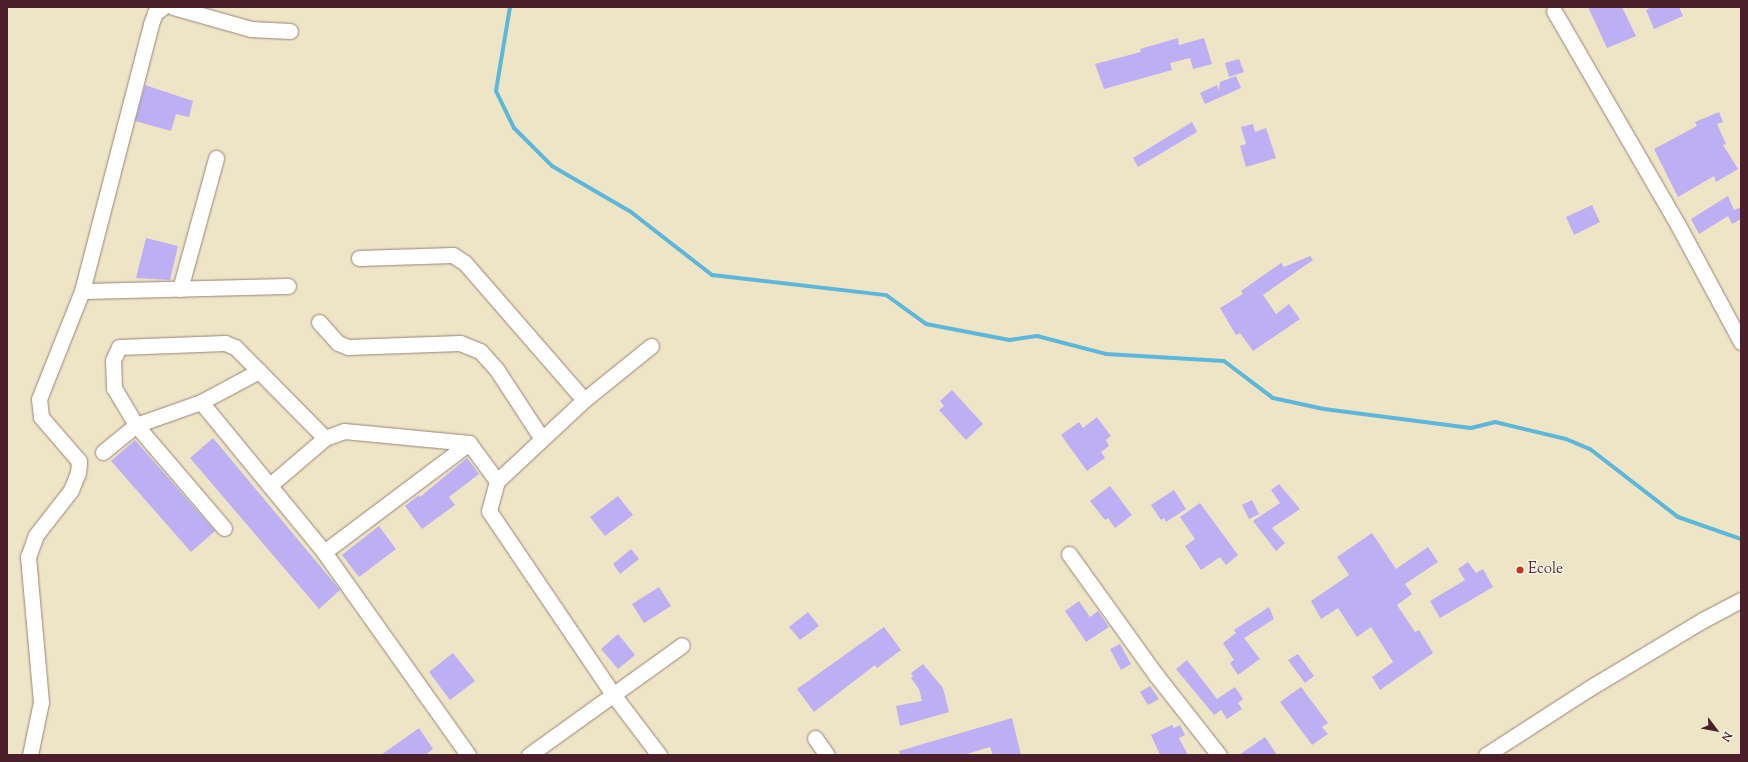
<!DOCTYPE html>
<style>
body{margin:0}
#map{position:relative;width:1748px;height:762px;overflow:hidden;background:#eee5c6;font-family:"Sorts Mill Goudy",serif}
div>[style]{position:absolute}
[style*='--x']{left:calc(var(--x)*1px);top:calc(var(--y)*1px);width:calc(var(--w)*1px);rotate:calc(var(--a)*1deg)}
.stream>*{height:4px;margin:-2px;padding:0 2px;transform-origin:2px;border-radius:2px;background:#5db7db}
.building>*{inset:0;background:#bdaff4}
.roads{filter:drop-shadow(0 0 1px #9c8278) drop-shadow(0 0 1px #9c8278)}
.minor>*{height:15px;margin:-7.5px;padding:0 7.5px;transform-origin:7.5px;border-radius:7.5px;background:#fff}
.dots>*{width:11px;height:11px;translate:-50% -50%;box-sizing:border-box;border:2px solid #fcf5e5;border-radius:50%}
span{translate:-50% -50%;white-space:nowrap;text-align:center;line-height:1.15;-webkit-text-stroke:3px #fcf5e5;paint-order:stroke}
.poi-label{font-size:15px;color:#4a1f2b}
.left{translate:0 -50%;text-align:left}
.frame{position:absolute;inset:0;border:8px solid #4a1f2b;pointer-events:none}
.north{position:absolute;left:1696px;top:710px;width:40px;height:40px;-webkit-text-stroke:3px #fcf5e5;paint-order:stroke;rotate:122deg;font-size:11px;font-weight:700;line-height:16px;text-align:center;color:#4a1f2b}
.north::after{content:'';display:block;margin:auto;width:14px;height:18px;background:#4a1f2b;clip-path:polygon(50% 0,100% 100%,50% 72%,0 100%)}
</style>
<div id="map">
<div class="stream">
<div style="--x:510;--y:7;--w:85;--a:99.5"></div>
<div style="--x:496;--y:91;--w:41;--a:64.1"></div>
<div style="--x:514;--y:128;--w:54;--a:45"></div>
<div style="--x:552;--y:166;--w:91;--a:30.2"></div>
<div style="--x:631;--y:212;--w:103;--a:37.9"></div>
<div style="--x:712;--y:275;--w:175;--a:6.6"></div>
<div style="--x:886;--y:295;--w:49;--a:35.9"></div>
<div style="--x:926;--y:324;--w:85;--a:10.9"></div>
<div style="--x:1009;--y:340;--w:28;--a:-8"></div>
<div style="--x:1037;--y:336;--w:71;--a:14.6"></div>
<div style="--x:1106;--y:354;--w:118;--a:3.4"></div>
<div style="--x:1224;--y:361;--w:61;--a:37.1"></div>
<div style="--x:1273;--y:398;--w:52;--a:12.2"></div>
<div style="--x:1324;--y:409;--w:148;--a:7.4"></div>
<div style="--x:1471;--y:428;--w:25;--a:-14"></div>
<div style="--x:1495;--y:422;--w:73;--a:13.5"></div>
<div style="--x:1566;--y:439;--w:26;--a:23"></div>
<div style="--x:1590;--y:449;--w:111;--a:37.7"></div>
<div style="--x:1678;--y:517;--w:67;--a:19.2"></div>
</div>
<div class="building">
<div style="clip-path:polygon(1588px 7px,1622px 7px,1636px 36px,1607px 48px)"></div>
<div style="clip-path:polygon(1652px 7px,1679px 7px,1683px 16px,1654px 29px,1646px 10px)"></div>
<div style="clip-path:polygon(1178px 38px,1179px 45px,1204px 38px,1212px 64px,1193px 69px,1190px 58px,1170px 63px,1172px 70px,1104px 89px,1095px 64px,1141px 52px,1140px 49px)"></div>
<div style="clip-path:polygon(1239px 59px,1244px 72px,1229px 77px,1225px 63px)"></div>
<div style="clip-path:polygon(1236px 76px,1241px 88px,1205px 104px,1200px 93px,1217px 85px,1219px 90px,1220px 82px)"></div>
<div style="clip-path:polygon(145px 85px,193px 101px,189px 117px,176px 114px,171px 131px,135px 121px)"></div>
<div style="clip-path:polygon(1719px 112px,1723px 122px,1717px 124px,1726px 144px,1723px 145px,1738px 169px,1716px 182px,1714px 176px,1678px 197px,1654px 149px,1697px 126px,1695px 122px)"></div>
<div style="clip-path:polygon(1192px 122px,1197px 132px,1138px 167px,1133px 158px)"></div>
<div style="clip-path:polygon(1253px 124px,1255px 132px,1266px 128px,1276px 158px,1246px 167px,1240px 146px,1246px 144px,1241px 127px)"></div>
<div style="clip-path:polygon(1728px 196px,1734px 210px,1741px 207px,1741px 219px,1732px 224px,1728px 216px,1699px 234px,1691px 219px)"></div>
<div style="clip-path:polygon(1592px 205px,1600px 222px,1574px 235px,1566px 217px)"></div>
<div style="clip-path:polygon(146px 238px,178px 246px,170px 280px,136px 278px)"></div>
<div style="clip-path:polygon(1310px 256px,1313px 260px,1263px 295px,1276px 314px,1289px 304px,1300px 319px,1253px 351px,1240px 333px,1236px 335px,1220px 308px,1243px 294px,1241px 291px,1281px 263px,1284px 267px)"></div>
<div style="clip-path:polygon(952px 390px,983px 424px,966px 440px,939px 410px,944px 406px,940px 401px)"></div>
<div style="clip-path:polygon(1097px 417px,1111px 436px,1106px 440px,1109px 446px,1101px 452px,1105px 458px,1087px 471px,1061px 435px,1079px 422px,1083px 428px)"></div>
<div style="clip-path:polygon(213px 438px,340px 590px,319px 609px,190px 458px)"></div>
<div style="clip-path:polygon(135px 440px,215px 531px,191px 552px,111px 461px)"></div>
<div style="clip-path:polygon(467px 458px,479px 474px,449px 497px,455px 505px,422px 529px,405px 506px,419px 495px,420px 497px)"></div>
<div style="clip-path:polygon(1279px 484px,1300px 509px,1272px 528px,1285px 543px,1276px 551px,1253px 521px,1280px 503px,1271px 490px)"></div>
<div style="clip-path:polygon(1110px 486px,1132px 515px,1115px 528px,1108px 518px,1105px 520px,1090px 501px)"></div>
<div style="clip-path:polygon(1174px 490px,1186px 509px,1166px 522px,1164px 518px,1161px 520px,1151px 505px)"></div>
<div style="clip-path:polygon(618px 496px,633px 515px,605px 536px,590px 517px)"></div>
<div style="clip-path:polygon(1252px 500px,1259px 514px,1249px 519px,1242px 505px)"></div>
<div style="clip-path:polygon(1200px 503px,1238px 555px,1226px 565px,1220px 557px,1201px 570px,1185px 546px,1195px 539px,1180px 517px)"></div>
<div style="clip-path:polygon(379px 526px,396px 549px,359px 577px,342px 555px)"></div>
<div style="clip-path:polygon(1372px 533px,1396px 569px,1428px 547px,1438px 562px,1405px 584px,1412px 594px,1397px 605px,1415px 632px,1419px 630px,1433px 653px,1380px 690px,1372px 677px,1393px 662px,1371px 627px,1357px 637px,1338px 608px,1321px 619px,1311px 601px,1349px 575px,1337px 557px)"></div>
<div style="clip-path:polygon(631px 549px,639px 559px,620px 574px,613px 564px)"></div>
<div style="clip-path:polygon(1468px 562px,1476px 573px,1483px 569px,1493px 587px,1440px 618px,1430px 601px,1465px 580px,1458px 569px)"></div>
<div style="clip-path:polygon(659px 587px,671px 606px,644px 623px,632px 604px)"></div>
<div style="clip-path:polygon(1079px 601px,1090px 617px,1098px 611px,1109px 627px,1086px 642px,1065px 611px)"></div>
<div style="clip-path:polygon(1269px 607px,1274px 619px,1244px 638px,1260px 659px,1238px 675px,1230px 663px,1234px 660px,1223px 643px,1236px 633px,1234px 630px)"></div>
<div style="clip-path:polygon(808px 612px,819px 626px,800px 640px,789px 627px)"></div>
<div style="clip-path:polygon(884px 627px,901px 650px,877px 668px,875px 665px,814px 712px,797px 689px)"></div>
<div style="clip-path:polygon(618px 634px,635px 655px,618px 669px,601px 649px)"></div>
<div style="clip-path:polygon(1120px 644px,1131px 664px,1121px 670px,1110px 649px)"></div>
<div style="clip-path:polygon(453px 653px,475px 681px,450px 700px,429px 672px)"></div>
<div style="clip-path:polygon(1298px 654px,1314px 676px,1305px 683px,1288px 660px)"></div>
<div style="clip-path:polygon(1187px 660px,1217px 699px,1235px 687px,1243px 699px,1238px 703px,1242px 709px,1227px 719px,1221px 710px,1214px 715px,1176px 669px)"></div>
<div style="clip-path:polygon(923px 664px,943px 688px,949px 712px,900px 726px,896px 706px,922px 701px,919px 689px,911px 678px,913px 676px,911px 673px)"></div>
<div style="clip-path:polygon(1150px 686px,1159px 699px,1148px 705px,1140px 692px)"></div>
<div style="clip-path:polygon(1301px 687px,1328px 723px,1322px 727px,1328px 734px,1312px 745px,1280px 702px)"></div>
<div style="clip-path:polygon(1012px 718px,1021px 755px,993px 755px,990px 747px,963px 755px,900px 755px,899px 751px)"></div>
<div style="clip-path:polygon(1172px 725px,1174px 728px,1180px 725px,1185px 735px,1179px 738px,1188px 755px,1160px 755px,1151px 735px)"></div>
<div style="clip-path:polygon(419px 728px,433px 749px,425px 755px,381px 755px)"></div>
<div style="clip-path:polygon(1265px 737px,1277px 755px,1239px 755px)"></div>
</div>
<div class="roads">
<div class="minor">
<div style="--x:173;--y:7;--w:81;--a:15.8"></div>
<div style="--x:251;--y:29;--w:39;--a:3"></div>
<div style="--x:1554;--y:11;--w:247;--a:59.9"></div>
<div style="--x:1678;--y:225;--w:133;--a:61.7"></div>
<div style="--x:359;--y:258;--w:94;--a:-1.8"></div>
<div style="--x:453;--y:255;--w:14;--a:34"></div>
<div style="--x:465;--y:263;--w:181;--a:49"></div>
<div style="--x:180;--y:289;--w:136;--a:-74.6"></div>
<div style="--x:82;--y:291;--w:206;--a:-1.4"></div>
<div style="--x:319;--y:322;--w:28;--a:48"></div>
<div style="--x:338;--y:343;--w:11;--a:22"></div>
<div style="--x:348;--y:347;--w:112;--a:-2"></div>
<div style="--x:460;--y:343;--w:22;--a:22"></div>
<div style="--x:480;--y:351;--w:25;--a:48"></div>
<div style="--x:497;--y:370;--w:82;--a:56.9"></div>
<div style="--x:651;--y:346;--w:86;--a:141.1"></div>
<div style="--x:584;--y:400;--w:119;--a:137"></div>
<div style="--x:497;--y:481;--w:31;--a:105"></div>
<div style="--x:489;--y:511;--w:220;--a:55.9"></div>
<div style="--x:612;--y:693;--w:78;--a:52.8"></div>
<div style="--x:201;--y:402;--w:194;--a:50.6"></div>
<div style="--x:324;--y:552;--w:249;--a:54.6"></div>
<div style="--x:103;--y:452;--w:43;--a:-39.3"></div>
<div style="--x:136;--y:425;--w:69;--a:-19.5"></div>
<div style="--x:201;--y:402;--w:66;--a:-28.1"></div>
<div style="--x:270;--y:485;--w:72;--a:-40.5"></div>
<div style="--x:325;--y:438;--w:20;--a:-20"></div>
<div style="--x:344;--y:431;--w:126;--a:5.5"></div>
<div style="--x:469;--y:443;--w:47;--a:53.6"></div>
<div style="--x:224;--y:528;--w:135;--a:-130.5"></div>
<div style="--x:136;--y:425;--w:43;--a:-120.7"></div>
<div style="--x:114;--y:388;--w:28;--a:-92"></div>
<div style="--x:113;--y:360;--w:14;--a:-65"></div>
<div style="--x:119;--y:347;--w:106;--a:-2.2"></div>
<div style="--x:225;--y:343;--w:11;--a:22"></div>
<div style="--x:235;--y:347;--w:128;--a:45.3"></div>
<div style="--x:324;--y:552;--w:181;--a:-36.9"></div>
<div style="--x:1069;--y:554;--w:149;--a:54.3"></div>
<div style="--x:1156;--y:675;--w:102;--a:51.8"></div>
<div style="--x:815;--y:738;--w:21;--a:55"></div>
<div style="--x:30;--y:755;--w:54;--a:-78.3"></div>
<div style="--x:41;--y:702;--w:146;--a:-95.1"></div>
<div style="--x:28;--y:557;--w:23;--a:-70"></div>
<div style="--x:36;--y:535;--w:57;--a:-52.1"></div>
<div style="--x:71;--y:490;--w:18;--a:-68"></div>
<div style="--x:78;--y:473;--w:12;--a:-85"></div>
<div style="--x:79;--y:461;--w:58;--a:-130.8"></div>
<div style="--x:41;--y:417;--w:18;--a:-96"></div>
<div style="--x:39;--y:399;--w:116;--a:-68.3"></div>
<div style="--x:82;--y:291;--w:276;--a:-75.5"></div>
<div style="--x:151;--y:24;--w:12;--a:-70"></div>
<div style="--x:155;--y:13;--w:10;--a:-37"></div>
<div style="--x:529;--y:755;--w:188;--a:-35.7"></div>
<div style="--x:1486;--y:755;--w:121;--a:-32.9"></div>
<div style="--x:1588;--y:689;--w:134;--a:-31"></div>
<div style="--x:1703;--y:620;--w:43;--a:-27.8"></div>
</div>
</div>
<div class="dots">
<div style="left:1520px;top:570px;background:#c8321e"></div>
</div>
<div class="poi-label">
<span class="left" style="left:1528px;top:570px">Ecole</span>
</div>
<div class="frame"></div>
<div class="north">N</div>
</div>
